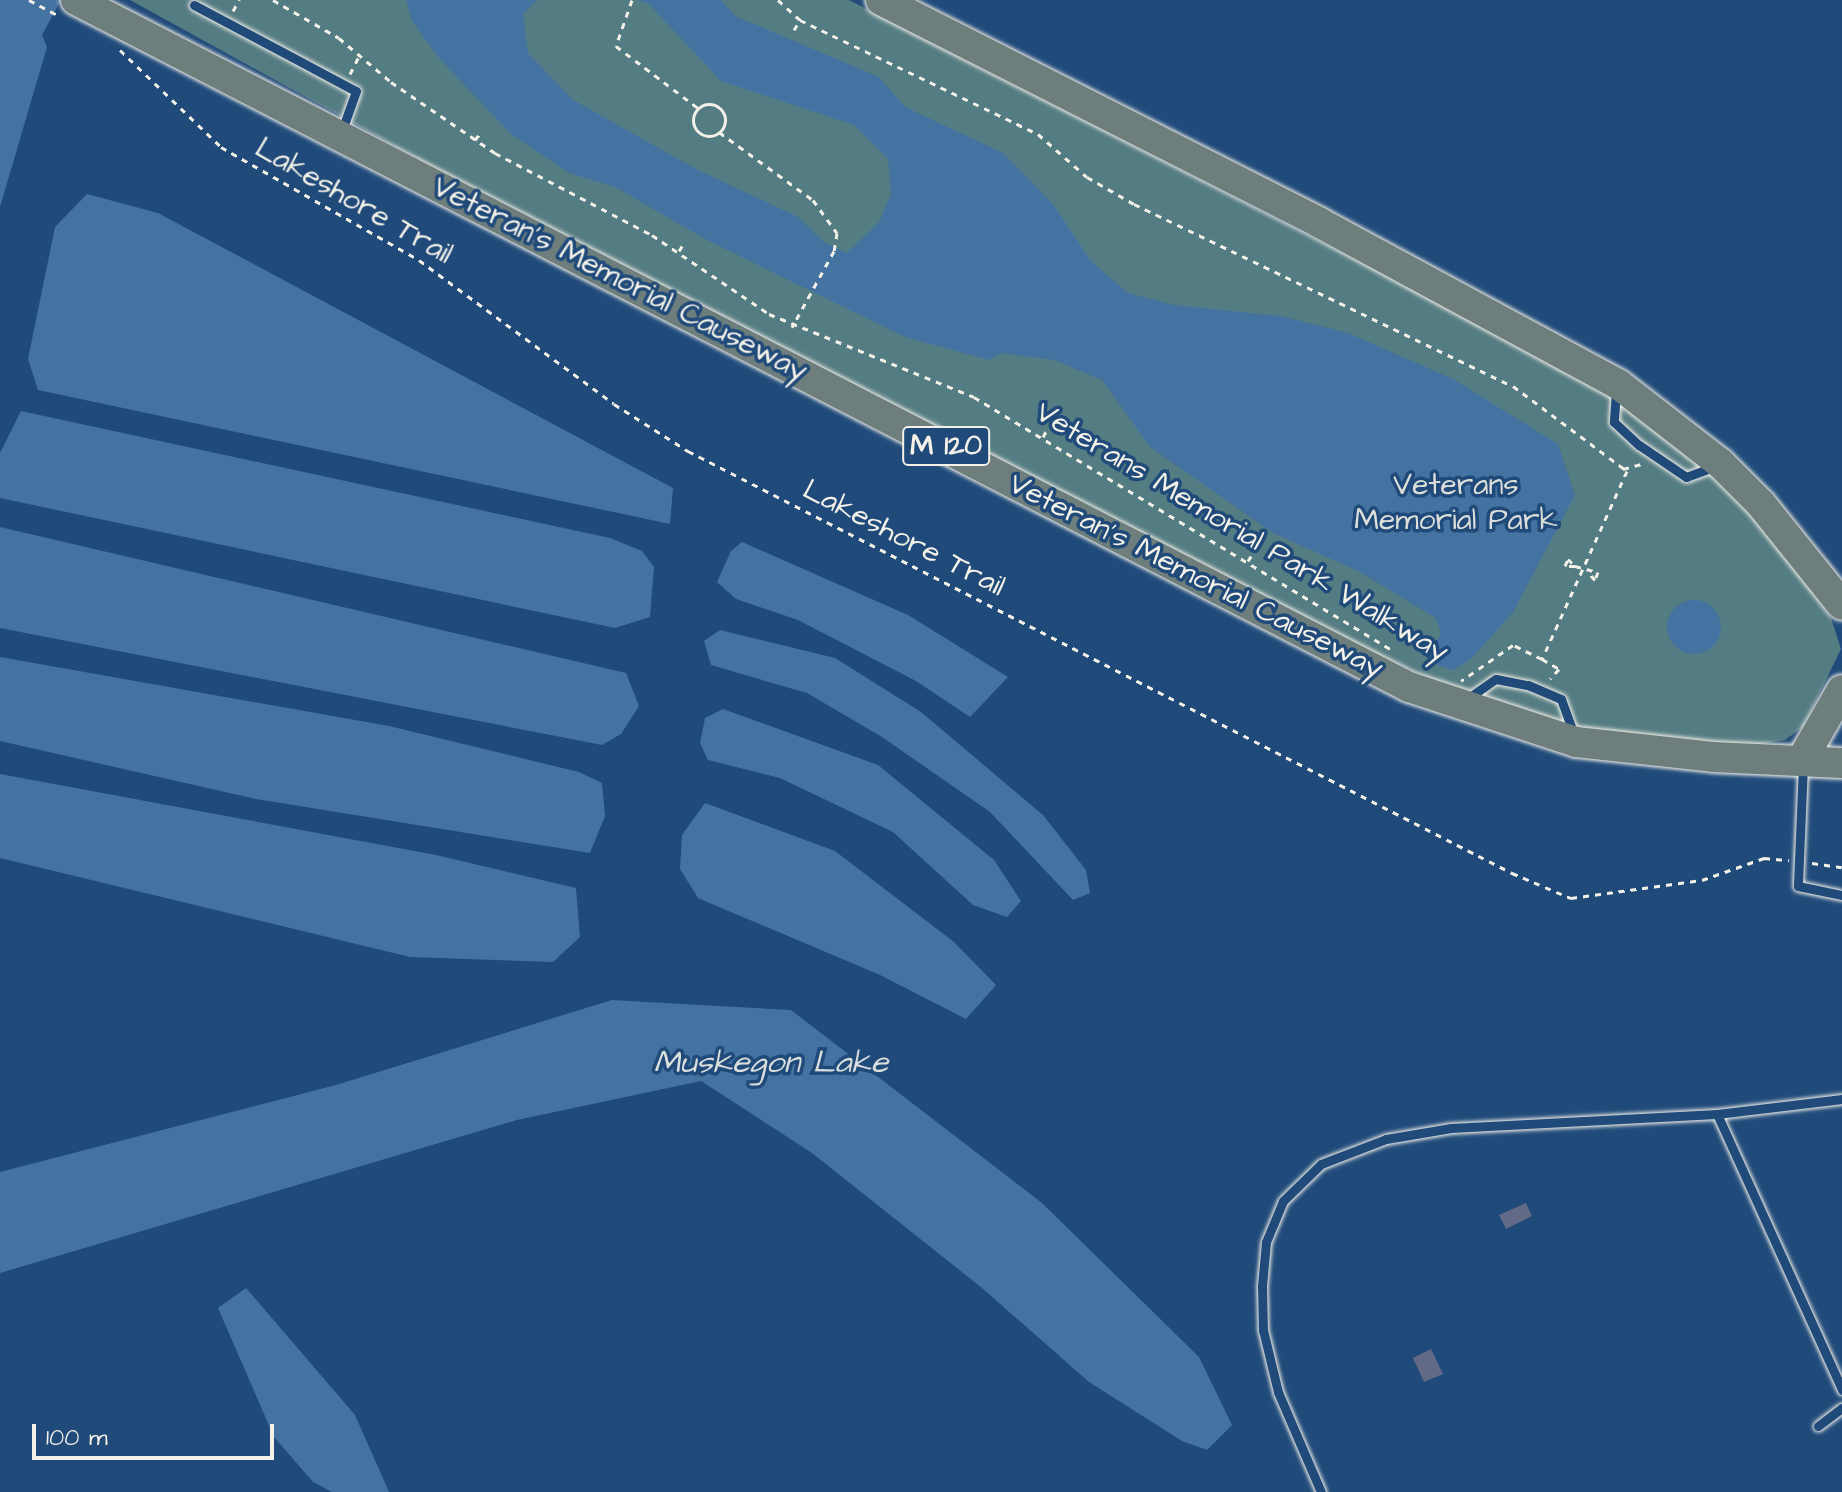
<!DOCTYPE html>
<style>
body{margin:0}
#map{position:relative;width:1842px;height:1492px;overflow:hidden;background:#1f4a7a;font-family:"Architects Daughter",sans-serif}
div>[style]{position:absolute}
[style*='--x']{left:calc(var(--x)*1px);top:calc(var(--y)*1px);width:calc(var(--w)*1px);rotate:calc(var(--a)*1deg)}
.green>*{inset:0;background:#547c83}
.water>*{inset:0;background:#4573a1}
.round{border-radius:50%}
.building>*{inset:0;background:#626a88}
.path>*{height:3px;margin-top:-1.5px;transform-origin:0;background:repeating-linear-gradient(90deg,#f4f1e8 0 6px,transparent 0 12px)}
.path>.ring{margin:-1.5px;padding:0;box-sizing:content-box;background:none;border:3px solid #f4f1e8;border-radius:50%}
.roads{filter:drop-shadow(0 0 2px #f4f1e8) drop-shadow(0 0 2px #f4f1e8)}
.service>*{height:9px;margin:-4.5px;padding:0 4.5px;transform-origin:4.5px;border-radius:4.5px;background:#1f4a7a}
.primary>*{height:30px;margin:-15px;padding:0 15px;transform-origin:15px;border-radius:15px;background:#6d7e7c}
span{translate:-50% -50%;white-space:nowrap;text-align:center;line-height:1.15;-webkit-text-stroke:7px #1f4a7a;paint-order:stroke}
.shield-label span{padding:2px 6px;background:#1f4a7a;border:2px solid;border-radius:6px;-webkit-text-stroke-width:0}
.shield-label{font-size:28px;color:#f4f1e8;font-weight:700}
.street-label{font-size:30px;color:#f4f1e8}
.park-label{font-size:30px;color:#dcdfd9}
.water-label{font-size:32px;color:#dadedd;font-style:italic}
.scale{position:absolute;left:32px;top:1424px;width:242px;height:36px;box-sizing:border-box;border:4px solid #f4f1e8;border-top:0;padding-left:10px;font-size:24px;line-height:28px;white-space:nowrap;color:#f4f1e8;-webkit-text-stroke:6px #1f4a7a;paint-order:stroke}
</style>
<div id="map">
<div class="green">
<div style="clip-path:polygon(130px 0,849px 0,1584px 377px,1721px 477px,1761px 521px,1831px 618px,1841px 649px,1803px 727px,1785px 740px,1749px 746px,1629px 738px,1511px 715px,1383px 657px,426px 163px)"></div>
</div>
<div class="water">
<div style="clip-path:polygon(0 0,61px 0,42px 35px,47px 47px,0 207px)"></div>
<div style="clip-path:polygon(406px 0,537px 0,523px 14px,528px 53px,573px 100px,698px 170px,798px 217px,825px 243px,847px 253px,879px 222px,891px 194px,888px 159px,854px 125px,721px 81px,648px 3px,637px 0,721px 0,735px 16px,879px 77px,905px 107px,1003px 153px,1053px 204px,1091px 261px,1128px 293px,1174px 305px,1280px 316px,1348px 333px,1453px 379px,1558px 444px,1575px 495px,1513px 612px,1471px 659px,1453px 670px,1437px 665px,1430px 657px,1441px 633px,1436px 618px,1358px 571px,1273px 533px,1150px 447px,1102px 380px,1054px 360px,1001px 353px,989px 360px,905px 337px,707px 240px,615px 187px,569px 173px,511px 134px,438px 57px,412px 21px)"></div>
<div style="clip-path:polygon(87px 194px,158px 213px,673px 488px,670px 524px,38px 390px,28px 359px,55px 227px)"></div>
<div style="clip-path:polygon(21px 411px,610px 538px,642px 551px,654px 567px,650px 617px,615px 628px,0 498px,0 453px)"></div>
<div style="clip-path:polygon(0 527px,626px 673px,639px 706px,621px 734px,602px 745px,0 628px)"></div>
<div style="clip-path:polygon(742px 542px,908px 615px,1008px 677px,970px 717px,916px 681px,798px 620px,736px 599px,717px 582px,731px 551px)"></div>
<div class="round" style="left:1667px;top:600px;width:54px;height:54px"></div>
<div style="clip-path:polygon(720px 630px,835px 658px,921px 712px,1043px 815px,1086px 870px,1090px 893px,1073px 900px,990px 812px,882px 737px,807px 693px,711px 665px,704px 641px)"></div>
<div style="clip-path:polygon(0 657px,389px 726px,579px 772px,602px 783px,605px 816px,590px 853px,256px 799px,0 741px)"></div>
<div style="clip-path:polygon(723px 709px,878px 765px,994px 860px,1021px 901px,1007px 917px,973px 905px,893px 832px,780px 778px,708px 760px,700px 743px,705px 718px)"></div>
<div style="clip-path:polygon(0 774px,436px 855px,576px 888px,580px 937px,553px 962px,410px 957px,0 858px)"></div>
<div style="clip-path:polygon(705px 803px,835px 851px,954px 942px,996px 985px,966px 1019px,880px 975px,698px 898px,680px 869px,682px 835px)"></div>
<div style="clip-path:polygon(612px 1000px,791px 1010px,1042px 1203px,1199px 1357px,1232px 1425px,1207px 1450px,1182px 1441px,1089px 1382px,982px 1288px,812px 1153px,701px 1081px,517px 1120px,0 1273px,0 1172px,336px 1085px)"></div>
<div style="clip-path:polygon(246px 1288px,355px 1415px,389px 1492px,332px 1492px,313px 1482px,274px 1437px,218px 1308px)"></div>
</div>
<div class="building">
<div style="clip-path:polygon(1526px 1203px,1532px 1216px,1506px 1229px,1499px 1215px)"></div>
<div style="clip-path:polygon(1431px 1349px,1443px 1374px,1424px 1382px,1413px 1358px)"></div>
</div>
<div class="path">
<div style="--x:29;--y:0;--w:32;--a:28"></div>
<div style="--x:273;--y:0;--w:76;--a:29.9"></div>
<div style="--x:339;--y:38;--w:68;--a:40.2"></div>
<div style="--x:391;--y:82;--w:126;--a:34.3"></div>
<div style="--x:495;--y:153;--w:177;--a:27.6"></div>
<div style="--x:652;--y:235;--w:141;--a:34"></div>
<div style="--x:769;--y:314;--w:221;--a:22"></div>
<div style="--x:974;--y:397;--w:490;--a:31.2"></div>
<div style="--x:632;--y:0;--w:49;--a:109.2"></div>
<div style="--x:616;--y:46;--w:103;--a:37.1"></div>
<div style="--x:778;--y:0;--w:30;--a:42"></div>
<div style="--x:800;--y:20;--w:264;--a:25.6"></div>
<div style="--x:1038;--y:134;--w:65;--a:41.3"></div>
<div style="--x:1087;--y:177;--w:54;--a:29.9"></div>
<div style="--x:1134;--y:204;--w:420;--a:25.7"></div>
<div style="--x:1513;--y:386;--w:142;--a:36.7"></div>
<div style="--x:1627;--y:471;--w:206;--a:114.3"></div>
<div style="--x:1542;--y:659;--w:32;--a:-154"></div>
<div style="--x:1513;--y:645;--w:63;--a:145.3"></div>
<div style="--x:233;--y:11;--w:13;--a:-61"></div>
<div style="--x:794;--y:30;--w:12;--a:-59"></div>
<div style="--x:120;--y:50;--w:140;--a:43.8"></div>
<div style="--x:221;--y:147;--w:228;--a:29.7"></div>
<div style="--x:419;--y:260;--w:242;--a:36.4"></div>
<div style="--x:614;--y:404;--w:88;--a:32.4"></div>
<div style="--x:688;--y:451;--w:926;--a:27.12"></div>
<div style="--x:1512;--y:873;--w:64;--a:23"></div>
<div style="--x:1571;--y:898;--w:132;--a:-7.8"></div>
<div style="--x:1702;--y:880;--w:66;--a:-19.5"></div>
<div style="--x:1764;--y:858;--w:25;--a:5"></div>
<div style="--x:350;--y:74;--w:20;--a:-63"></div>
<div class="ring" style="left:693px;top:104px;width:29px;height:29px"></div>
<div style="--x:719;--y:132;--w:116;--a:35.9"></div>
<div style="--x:813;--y:200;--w:41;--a:54"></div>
<div style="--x:837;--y:233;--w:18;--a:99"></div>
<div style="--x:834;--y:251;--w:87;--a:118.9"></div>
<div style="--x:475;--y:140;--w:10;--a:-53"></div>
<div style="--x:679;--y:251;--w:9;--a:-58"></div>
<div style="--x:1043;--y:437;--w:10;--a:-61"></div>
<div style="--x:1623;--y:469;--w:20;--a:-15"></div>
<div style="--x:1248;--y:561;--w:9;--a:-58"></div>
<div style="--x:1575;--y:566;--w:10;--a:180"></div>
<div style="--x:1565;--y:566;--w:8;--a:-67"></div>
<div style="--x:1568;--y:559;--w:10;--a:45"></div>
<div style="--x:1575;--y:566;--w:24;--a:15"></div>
<div style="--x:1598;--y:572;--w:9;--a:111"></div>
<div style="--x:1595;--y:580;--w:11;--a:-131"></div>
<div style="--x:1542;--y:659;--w:20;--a:30"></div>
<div style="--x:1559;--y:669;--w:13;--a:132"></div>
<div style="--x:1812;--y:863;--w:30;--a:8"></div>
</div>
<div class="roads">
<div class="service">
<div style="--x:194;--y:5;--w:183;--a:28"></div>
<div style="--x:356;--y:91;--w:45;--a:109.7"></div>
<div style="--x:1616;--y:391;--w:31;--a:94"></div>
<div style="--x:1614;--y:422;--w:34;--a:43"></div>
<div style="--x:1639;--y:445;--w:57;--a:34.2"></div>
<div style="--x:1686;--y:477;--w:29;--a:-20"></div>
<div style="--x:1467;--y:699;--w:35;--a:-35"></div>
<div style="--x:1496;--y:679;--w:33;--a:11"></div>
<div style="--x:1528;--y:685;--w:36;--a:23"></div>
<div style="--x:1561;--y:699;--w:37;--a:70"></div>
<div style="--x:1803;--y:765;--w:121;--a:92.4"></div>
<div style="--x:1798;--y:886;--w:45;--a:11.6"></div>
<div style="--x:1717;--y:1114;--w:303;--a:65.6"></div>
<div style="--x:1818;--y:1426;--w:30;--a:-37"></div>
<div style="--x:1321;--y:1492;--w:109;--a:-113.3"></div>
<div style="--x:1278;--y:1392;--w:64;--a:-103.6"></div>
<div style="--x:1263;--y:1330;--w:44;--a:-91.3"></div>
<div style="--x:1262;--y:1286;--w:44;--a:-84.8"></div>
<div style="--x:1266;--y:1242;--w:44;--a:-67.5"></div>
<div style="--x:1283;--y:1201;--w:53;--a:-44.2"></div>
<div style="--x:1321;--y:1164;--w:70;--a:-21"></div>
<div style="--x:1386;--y:1139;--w:66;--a:-9.6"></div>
<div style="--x:1451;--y:1128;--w:266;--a:-3"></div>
<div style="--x:1717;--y:1114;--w:126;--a:-6.8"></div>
</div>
<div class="primary">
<div style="--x:76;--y:0;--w:1500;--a:27.27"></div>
<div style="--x:1409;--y:687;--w:176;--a:18.2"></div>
<div style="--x:1576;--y:742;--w:138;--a:6.2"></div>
<div style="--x:1713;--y:757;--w:129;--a:2.7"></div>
<div style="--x:881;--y:0;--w:492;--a:26.9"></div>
<div style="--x:1320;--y:223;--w:339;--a:28.4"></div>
<div style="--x:1618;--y:384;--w:129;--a:37.8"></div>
<div style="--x:1720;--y:463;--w:58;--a:45"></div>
<div style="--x:1761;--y:504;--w:129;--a:51.3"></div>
<div style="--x:1803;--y:758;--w:78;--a:-60.2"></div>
</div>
</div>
<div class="shield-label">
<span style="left:946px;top:446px">M 120</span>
</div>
<div class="street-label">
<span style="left:354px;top:201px;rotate:30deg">Lakeshore Trail</span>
<span style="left:620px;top:279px;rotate:27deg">Veteran's Memorial Causeway</span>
<span style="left:1242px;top:532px;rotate:31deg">Veterans Memorial Park Walkway</span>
<span style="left:904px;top:538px;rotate:27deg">Lakeshore Trail</span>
<span style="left:1196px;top:576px;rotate:27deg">Veteran's Memorial Causeway</span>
</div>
<div class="park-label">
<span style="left:1456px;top:502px">Veterans<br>Memorial Park</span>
</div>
<div class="water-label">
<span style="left:771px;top:1063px">Muskegon Lake</span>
</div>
<div class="scale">100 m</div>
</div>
